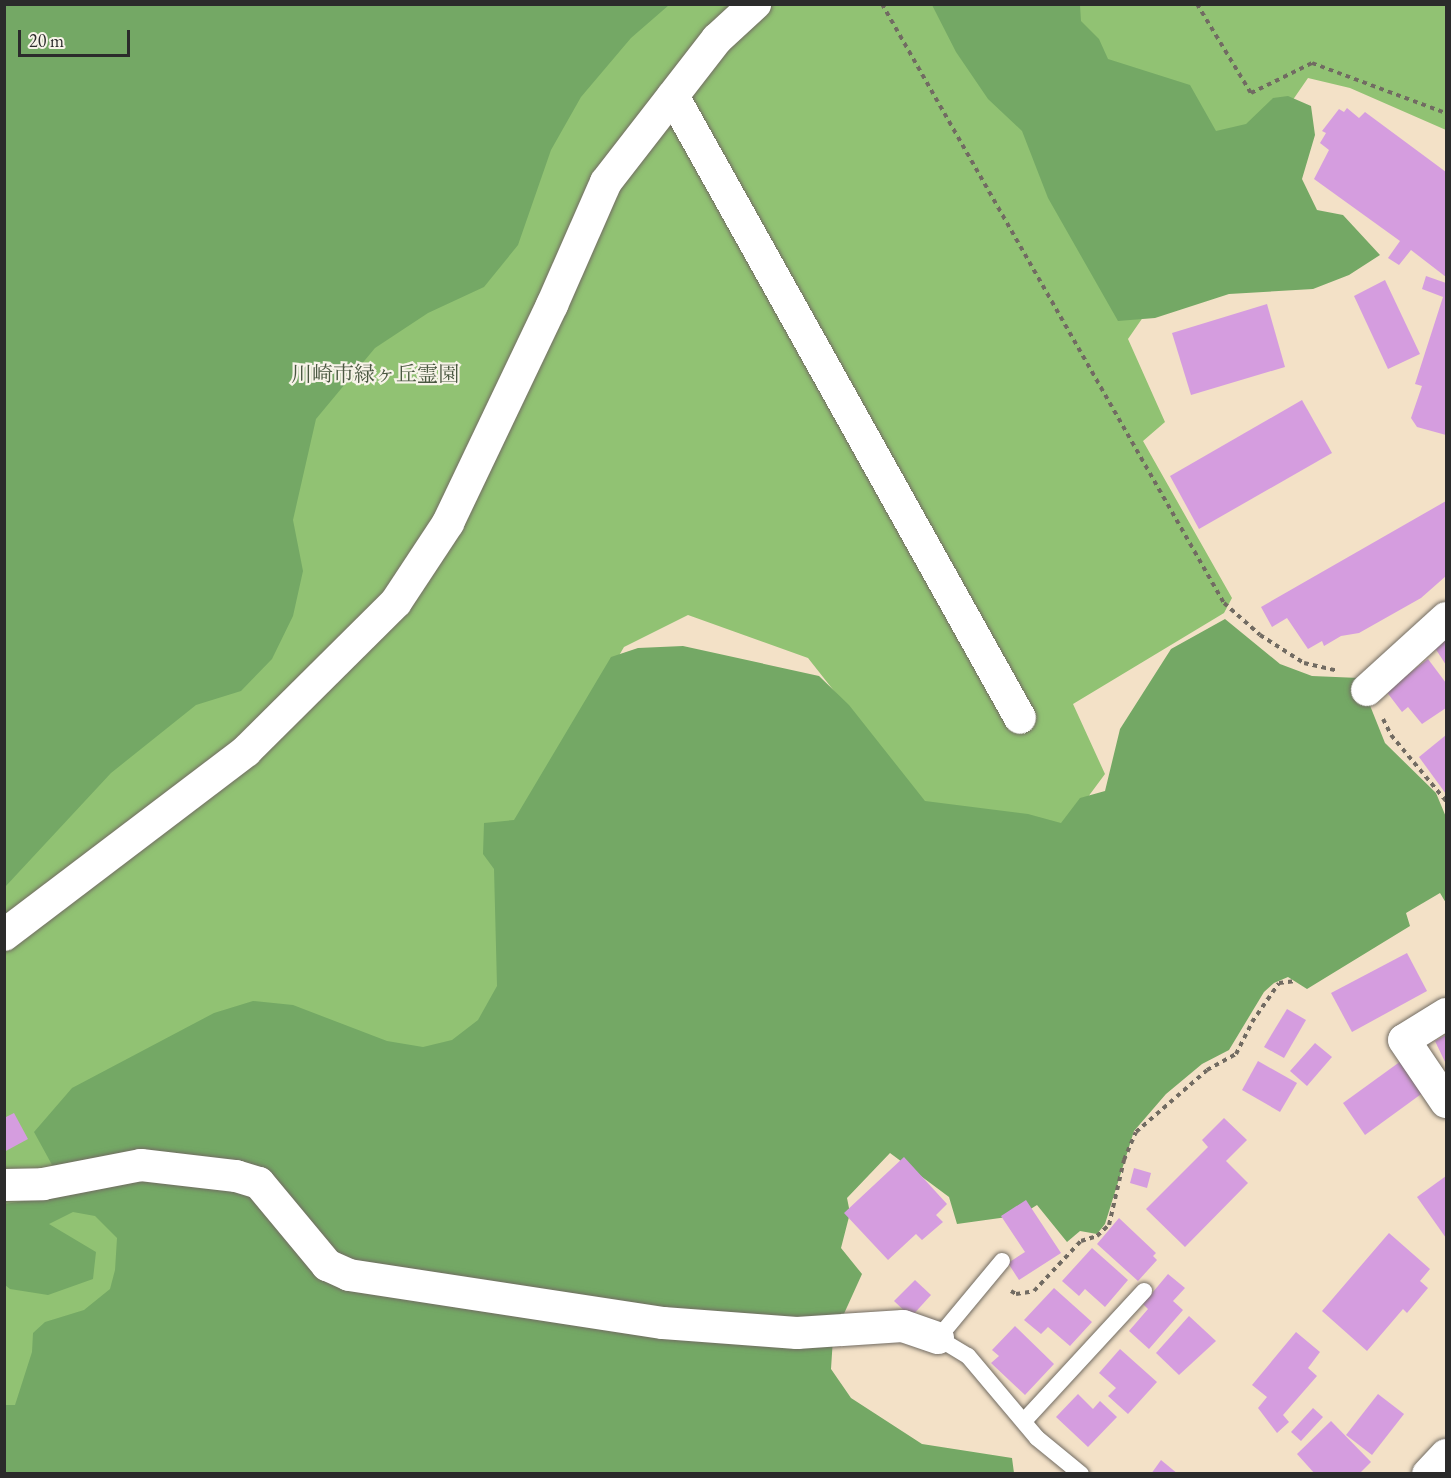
<!DOCTYPE html>
<meta charset="utf-8">
<style>
body{margin:0}
#map{position:relative;width:1451px;height:1478px;overflow:hidden;background:#f3e1c7;font-family:"EB Garamond","Noto Serif JP",serif}
div>[style]{position:absolute}
[style*='--x']{left:calc(var(--x)*1px);top:calc(var(--y)*1px);width:calc(var(--w)*1px);rotate:calc(var(--a)*1deg)}
.green>*{inset:0;background:#91c273}
.forest>*{inset:0;background:#74a865}
.building>*{inset:0;background:#d59ddf}
.path>*{height:4px;margin-top:-2px;transform-origin:0;background:repeating-linear-gradient(90deg,#716b62 0 4.5px,transparent 0 9px)}
.roads{filter:drop-shadow(0 0 2px #716b62) drop-shadow(0 0 2px #716b62)}
.service>*{height:16px;margin:-8px;padding:0 8px;transform-origin:8px;border-radius:8px;background:#fff}
.minor>*{height:32px;margin:-16px;padding:0 16px;transform-origin:16px;border-radius:16px;background:#fff}
.tertiary>*{height:33px;margin:-16.5px;padding:0 16.5px;transform-origin:16.5px;border-radius:16.5px;background:#fff}
span{translate:-50% -50%;white-space:nowrap;text-align:center;line-height:1.15;-webkit-text-stroke:4.5px #f7f3e8;paint-order:stroke}
.park-label{font-size:21px;color:#4a5841}
.frame{position:absolute;inset:0;border:6px solid #2b2b2b;pointer-events:none}
.scale{position:absolute;left:18px;top:30px;width:112px;height:27px;box-sizing:border-box;border:3px solid #2b2b2b;border-top:0;padding-left:8px;font-size:18px;line-height:21px;white-space:nowrap;color:#2b2b2b;-webkit-text-stroke:4px #f7f3e8;paint-order:stroke}
</style>
<div id="map">
<div class="green">
<div style="clip-path:polygon(5px 5px,1446px 5px,1446px 130px,1350px 88px,1308px 78px,1128px 339px,1165px 422px,1143px 441px,1232px 598px,1224px 613px,1073px 704px,1105px 774px,1045px 855px,992px 891px,808px 658px,688px 615px,624px 647px,517px 829px,568px 988px,5px 1474px)"></div>
</div>
<div class="forest">
<div style="clip-path:polygon(5px 4px,669px 5px,631px 38px,581px 97px,551px 150px,518px 245px,484px 287px,428px 313px,375px 348px,316px 419px,293px 520px,303px 571px,293px 616px,272px 659px,241px 691px,196px 705px,111px 773px,5px 887px)"></div>
<div style="clip-path:polygon(932px 5px,1080px 5px,1081px 21px,1099px 39px,1108px 59px,1190px 85px,1216px 131px,1246px 124px,1273px 98px,1288px 96px,1311px 106px,1315px 135px,1302px 179px,1317px 210px,1343px 215px,1380px 255px,1349px 275px,1313px 289px,1229px 294px,1155px 318px,1118px 321px,1048px 198px,1022px 131px,988px 99px,956px 52px)"></div>
<div style="clip-path:polygon(1225px 619px,1280px 664px,1312px 676px,1359px 678px,1385px 743px,1436px 793px,1446px 817px,1446px 903px,1440px 893px,1406px 913px,1410px 926px,1307px 989px,1288px 977px,1274px 983px,1264px 992px,1229px 1050px,1202px 1064px,1166px 1094px,1134px 1131px,1105px 1224px,1097px 1234px,1080px 1231px,1067px 1242px,1037px 1205px,1021px 1215px,957px 1224px,949px 1197px,890px 1153px,847px 1198px,850px 1213px,841px 1248px,862px 1274px,833px 1338px,831px 1369px,851px 1398px,922px 1444px,1012px 1458px,1014px 1473px,5px 1473px,4px 1405px,15px 1405px,32px 1352px,33px 1333px,45px 1322px,84px 1310px,110px 1289px,115px 1270px,117px 1238px,95px 1216px,73px 1212px,49px 1224px,96px 1252px,93px 1279px,48px 1295px,10px 1289px,5px 1285px,5px 1204px,68px 1194px,34px 1132px,72px 1088px,214px 1013px,253px 1001px,293px 1005px,387px 1041px,423px 1047px,452px 1040px,478px 1020px,497px 986px,494px 869px,483px 854px,484px 823px,514px 820px,611px 657px,638px 648px,683px 646px,819px 676px,849px 705px,925px 801px,1028px 814px,1061px 823px,1080px 798px,1105px 791px,1120px 729px,1171px 649px)"></div>
</div>
<div class="building">
<div style="clip-path:polygon(1347px 108px,1359px 118px,1365px 112px,1446px 172px,1446px 277px,1411px 250px,1399px 265px,1388px 258px,1400px 241px,1314px 179px,1329px 150px,1320px 143px,1326px 133px,1322px 131px,1339px 109px,1344px 112px)"></div>
<div style="clip-path:polygon(1426px 276px,1446px 283px,1446px 435px,1417px 427px,1411px 418px,1422px 386px,1415px 384px,1443px 297px,1422px 289px)"></div>
<div style="clip-path:polygon(1385px 280px,1420px 354px,1388px 369px,1354px 296px)"></div>
<div style="clip-path:polygon(1267px 304px,1285px 367px,1191px 395px,1172px 333px)"></div>
<div style="clip-path:polygon(1302px 400px,1332px 453px,1199px 529px,1170px 476px)"></div>
<div style="clip-path:polygon(1446px 501px,1446px 576px,1421px 598px,1359px 633px,1341px 636px,1324px 646px,1322px 641px,1308px 649px,1287px 618px,1272px 627px,1261px 607px)"></div>
<div style="clip-path:polygon(1446px 640px,1446px 665px,1435px 648px)"></div>
<div style="clip-path:polygon(1428px 659px,1446px 683px,1446px 708px,1422px 724px,1408px 707px,1402px 712px,1386px 691px)"></div>
<div style="clip-path:polygon(1446px 735px,1446px 794px,1419px 757px)"></div>
<div style="clip-path:polygon(1407px 953px,1427px 991px,1352px 1032px,1331px 993px)"></div>
<div style="clip-path:polygon(1287px 1009px,1306px 1020px,1284px 1058px,1264px 1047px)"></div>
<div style="clip-path:polygon(1446px 1035px,1446px 1064px,1435px 1041px)"></div>
<div style="clip-path:polygon(1315px 1043px,1332px 1057px,1307px 1086px,1290px 1071px)"></div>
<div style="clip-path:polygon(1258px 1061px,1297px 1083px,1280px 1112px,1242px 1090px)"></div>
<div style="clip-path:polygon(1401px 1061px,1424px 1092px,1365px 1135px,1343px 1103px)"></div>
<div style="clip-path:polygon(14px 1113px,28px 1139px,4px 1152px,4px 1118px)"></div>
<div style="clip-path:polygon(1224px 1118px,1247px 1140px,1226px 1161px,1248px 1183px,1185px 1247px,1146px 1209px,1208px 1147px,1202px 1140px)"></div>
<div style="clip-path:polygon(904px 1157px,947px 1204px,936px 1215px,943px 1222px,922px 1240px,916px 1234px,888px 1260px,844px 1213px)"></div>
<div style="clip-path:polygon(1134px 1168px,1151px 1173px,1147px 1188px,1130px 1183px)"></div>
<div style="clip-path:polygon(1446px 1176px,1446px 1238px,1417px 1197px)"></div>
<div style="clip-path:polygon(1026px 1200px,1061px 1253px,1019px 1280px,1008px 1263px,1025px 1252px,1001px 1216px)"></div>
<div style="clip-path:polygon(1119px 1218px,1156px 1253px,1153px 1256px,1157px 1260px,1138px 1281px,1097px 1244px)"></div>
<div style="clip-path:polygon(1389px 1233px,1430px 1269px,1420px 1281px,1428px 1288px,1407px 1313px,1403px 1309px,1367px 1351px,1322px 1311px)"></div>
<div style="clip-path:polygon(1092px 1248px,1128px 1280px,1105px 1307px,1085px 1289px,1079px 1296px,1062px 1281px)"></div>
<div style="clip-path:polygon(1168px 1274px,1185px 1288px,1173px 1301px,1183px 1310px,1149px 1349px,1129px 1331px,1148px 1309px,1143px 1304px)"></div>
<div style="clip-path:polygon(915px 1280px,931px 1295px,911px 1317px,894px 1301px)"></div>
<div style="clip-path:polygon(1054px 1288px,1092px 1322px,1070px 1346px,1048px 1327px,1041px 1334px,1024px 1320px)"></div>
<div style="clip-path:polygon(1189px 1316px,1216px 1341px,1179px 1375px,1156px 1353px)"></div>
<div style="clip-path:polygon(1015px 1326px,1054px 1364px,1025px 1395px,991px 1363px,999px 1356px,992px 1350px)"></div>
<div style="clip-path:polygon(1296px 1332px,1320px 1352px,1308px 1368px,1317px 1376px,1283px 1415px,1289px 1422px,1277px 1433px,1258px 1408px,1267px 1397px,1252px 1385px)"></div>
<div style="clip-path:polygon(1120px 1349px,1157px 1382px,1128px 1414px,1108px 1396px,1116px 1388px,1099px 1373px)"></div>
<div style="clip-path:polygon(1078px 1394px,1093px 1409px,1100px 1401px,1117px 1417px,1088px 1447px,1056px 1417px)"></div>
<div style="clip-path:polygon(1378px 1394px,1404px 1414px,1372px 1455px,1346px 1435px)"></div>
<div style="clip-path:polygon(1313px 1408px,1323px 1417px,1301px 1441px,1291px 1432px)"></div>
<div style="clip-path:polygon(1331px 1421px,1371px 1462px,1359px 1474px,1315px 1474px,1297px 1454px)"></div>
<div style="clip-path:polygon(1161px 1460px,1178px 1474px,1151px 1474px)"></div>
</div>
<div class="path">
<div style="--x:882;--y:4;--w:690;--a:60.28"></div>
<div style="--x:1224;--y:603;--w:48;--a:41.6"></div>
<div style="--x:1260;--y:635;--w:52;--a:32.5"></div>
<div style="--x:1304;--y:663;--w:35;--a:13"></div>
<div style="--x:1197;--y:4;--w:104;--a:58.8"></div>
<div style="--x:1251;--y:93;--w:68;--a:-26.2"></div>
<div style="--x:1312;--y:63;--w:143;--a:20.5"></div>
<div style="--x:1383;--y:719;--w:18;--a:63"></div>
<div style="--x:1391;--y:735;--w:86;--a:50.2"></div>
<div style="--x:1011;--y:1291;--w:6;--a:31"></div>
<div style="--x:1016;--y:1294;--w:18;--a:-9"></div>
<div style="--x:1034;--y:1291;--w:69;--a:-46.8"></div>
<div style="--x:1081;--y:1241;--w:17;--a:-17"></div>
<div style="--x:1097;--y:1236;--w:16;--a:-43"></div>
<div style="--x:1109;--y:1225;--w:67;--a:-77"></div>
<div style="--x:1124;--y:1160;--w:30;--a:-67"></div>
<div style="--x:1136;--y:1132;--w:94;--a:-41.1"></div>
<div style="--x:1207;--y:1070;--w:33;--a:-29"></div>
<div style="--x:1236;--y:1054;--w:36;--a:-63"></div>
<div style="--x:1252;--y:1022;--w:47;--a:-55.3"></div>
<div style="--x:1279;--y:983;--w:17;--a:-7"></div>
</div>
<div class="roads">
<div class="service">
<div style="--x:1002;--y:1261;--w:100;--a:129.7"></div>
<div style="--x:938;--y:1338;--w:35;--a:31"></div>
<div style="--x:968;--y:1356;--w:107;--a:49.9"></div>
<div style="--x:1037;--y:1438;--w:57;--a:39.3"></div>
<div style="--x:1024;--y:1421;--w:177;--a:-47.3"></div>
</div>
<div class="minor">
<div style="--x:673;--y:96;--w:712;--a:60.84"></div>
<div style="--x:1367;--y:690;--w:107;--a:-42.3"></div>
<div style="--x:4;--y:935;--w:304;--a:-37.2"></div>
<div style="--x:246;--y:751;--w:211;--a:-44.8"></div>
<div style="--x:396;--y:602;--w:95;--a:-56.6"></div>
<div style="--x:448;--y:523;--w:242;--a:-64.5"></div>
<div style="--x:552;--y:305;--w:134;--a:-66.3"></div>
<div style="--x:606;--y:182;--w:181;--a:-52.2"></div>
<div style="--x:717;--y:39;--w:52;--a:-42.6"></div>
<div style="--x:1446;--y:1014;--w:49;--a:148.2"></div>
<div style="--x:1404;--y:1040;--w:75;--a:55.9"></div>
<div style="--x:4;--y:1185;--w:39;--a:-1"></div>
<div style="--x:43;--y:1184;--w:100;--a:-11"></div>
<div style="--x:141;--y:1165;--w:96;--a:6.6"></div>
<div style="--x:236;--y:1176;--w:24;--a:17"></div>
<div style="--x:259;--y:1183;--w:107;--a:50.3"></div>
<div style="--x:327;--y:1265;--w:24;--a:24"></div>
<div style="--x:349;--y:1275;--w:318;--a:8.7"></div>
<div style="--x:663;--y:1323;--w:134;--a:4.3"></div>
<div style="--x:797;--y:1333;--w:106;--a:-3.8"></div>
<div style="--x:903;--y:1326;--w:37;--a:19"></div>
</div>
<div class="tertiary">
<div style="--x:1428;--y:1474;--w:26;--a:-47"></div>
</div>
</div>
<div class="park-label">
<span style="left:375px;top:374px">川崎市緑ヶ丘霊園</span>
</div>
<div class="frame"></div>
<div class="scale">20 m</div>
</div>
